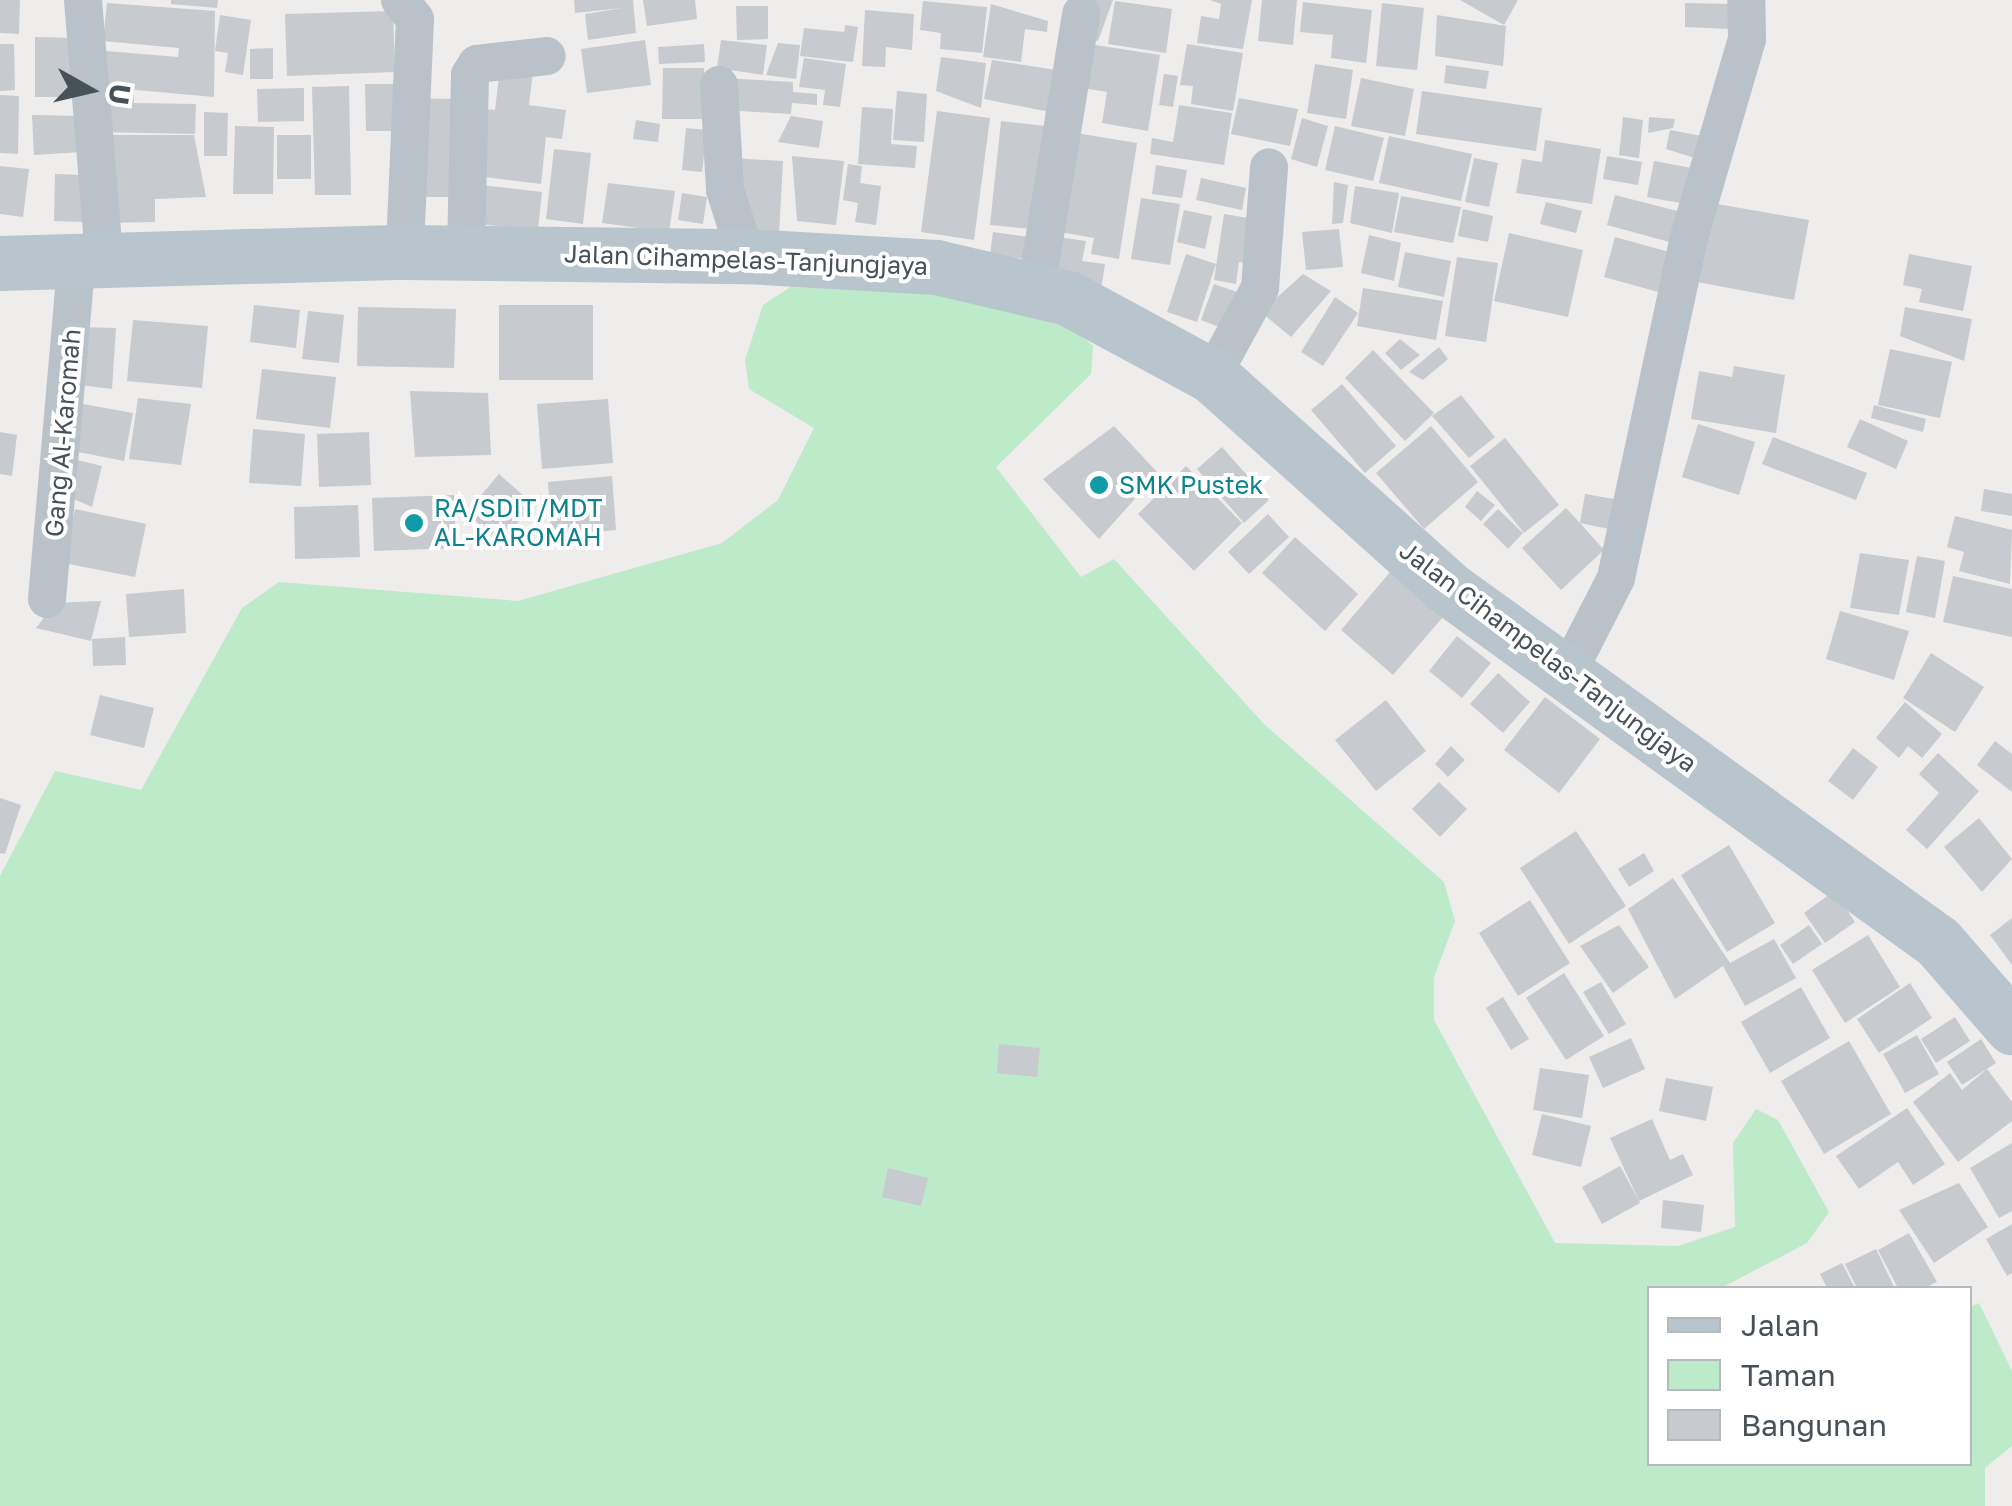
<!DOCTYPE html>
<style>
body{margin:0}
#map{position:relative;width:2012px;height:1506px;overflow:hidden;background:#efecec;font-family:"Golos Text",sans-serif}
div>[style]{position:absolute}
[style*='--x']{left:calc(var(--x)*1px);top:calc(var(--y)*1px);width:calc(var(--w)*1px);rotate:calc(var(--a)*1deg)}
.green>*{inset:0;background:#bdeac9}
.building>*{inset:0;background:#c7cacf}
.street>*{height:38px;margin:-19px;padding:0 19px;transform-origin:19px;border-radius:19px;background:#b8c2c8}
.secondary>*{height:55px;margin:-27.5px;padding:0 27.5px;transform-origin:27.5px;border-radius:27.5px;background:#b9c5cd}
.dots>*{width:28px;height:28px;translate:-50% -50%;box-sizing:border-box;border:5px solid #fff;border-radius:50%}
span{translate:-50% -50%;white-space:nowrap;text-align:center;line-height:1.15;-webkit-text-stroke:8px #fff;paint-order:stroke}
.street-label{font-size:25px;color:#465258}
.culture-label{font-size:25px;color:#0d838f}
.left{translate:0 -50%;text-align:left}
.legend{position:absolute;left:1647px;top:1286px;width:325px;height:180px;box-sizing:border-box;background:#fff;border:2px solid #b5babc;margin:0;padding:12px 18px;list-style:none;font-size:30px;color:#465258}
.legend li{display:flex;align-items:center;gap:20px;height:50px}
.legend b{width:50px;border:2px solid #b5babc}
.north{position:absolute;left:40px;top:40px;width:100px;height:100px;-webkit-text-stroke:8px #fff;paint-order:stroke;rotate:98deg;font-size:28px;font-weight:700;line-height:40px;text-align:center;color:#465258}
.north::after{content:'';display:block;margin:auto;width:35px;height:45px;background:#465258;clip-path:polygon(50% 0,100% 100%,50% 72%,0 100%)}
</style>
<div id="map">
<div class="green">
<div style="clip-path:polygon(795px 284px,894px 286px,1059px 315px,1093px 346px,1091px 374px,996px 467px,1081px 577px,1114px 559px,1264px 724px,1444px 882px,1455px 921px,1434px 977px,1434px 1020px,1555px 1243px,1678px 1246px,1735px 1227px,1733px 1143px,1756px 1109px,1778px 1120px,1829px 1212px,1807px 1243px,1721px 1288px,1650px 1288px,1650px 1464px,1970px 1464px,1970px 1307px,1979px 1303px,2012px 1371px,2012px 1446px,1985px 1468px,1985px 1506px,0 1506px,0 876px,55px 771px,141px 790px,242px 608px,279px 582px,518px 601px,722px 543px,778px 500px,814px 428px,749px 389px,745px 360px,763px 305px)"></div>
</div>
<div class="building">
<div style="clip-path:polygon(0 0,20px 0,19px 34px,0 33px)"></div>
<div style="clip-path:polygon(171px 0,218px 0,217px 8px,171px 4px)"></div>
<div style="clip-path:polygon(574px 0,633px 0,636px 33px,588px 40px,585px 14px,622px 8px,575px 13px)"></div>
<div style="clip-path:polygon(643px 0,695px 0,697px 19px,647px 26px)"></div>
<div style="clip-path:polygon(1090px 0,1113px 0,1098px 41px,1085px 39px)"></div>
<div style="clip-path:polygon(1210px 0,1252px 0,1243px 49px,1197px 43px,1201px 16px,1219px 19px,1221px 4px)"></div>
<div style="clip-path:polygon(1262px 0,1297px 0,1293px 45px,1258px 41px)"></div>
<div style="clip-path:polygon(1460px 0,1518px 0,1504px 25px)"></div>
<div style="clip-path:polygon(923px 1px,987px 7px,982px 53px,940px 49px,941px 33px,920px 30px)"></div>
<div style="clip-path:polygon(1115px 1px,1172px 9px,1166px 53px,1108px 44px)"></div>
<div style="clip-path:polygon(1303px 2px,1372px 10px,1366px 63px,1331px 58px,1333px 35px,1300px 32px)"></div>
<div style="clip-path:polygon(107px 3px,215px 11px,214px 97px,103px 87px,106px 51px,178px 57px,179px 48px,103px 41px)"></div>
<div style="clip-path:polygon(1382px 3px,1424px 8px,1417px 70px,1376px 66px)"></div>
<div style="clip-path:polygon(1685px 3px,1732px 4px,1731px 29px,1685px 27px)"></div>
<div style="clip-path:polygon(991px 4px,1048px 21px,1047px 32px,1025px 29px,1021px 62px,983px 57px)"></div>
<div style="clip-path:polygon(736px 6px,768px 6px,768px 39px,737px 40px)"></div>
<div style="clip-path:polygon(865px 10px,914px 14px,912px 50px,886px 47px,885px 67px,862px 66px)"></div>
<div style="clip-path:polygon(393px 11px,395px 72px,287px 76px,285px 14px)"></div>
<div style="clip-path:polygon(220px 15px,251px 20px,243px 75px,225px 72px,228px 53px,215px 51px)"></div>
<div style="clip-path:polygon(1437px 15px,1506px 26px,1503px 66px,1435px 56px)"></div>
<div style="clip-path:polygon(845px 25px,858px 27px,853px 62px,800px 56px,804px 28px,844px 32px)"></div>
<div style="clip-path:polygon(35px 37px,77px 38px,77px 97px,35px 97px)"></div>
<div style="clip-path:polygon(645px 40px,651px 85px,587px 93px,581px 49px)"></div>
<div style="clip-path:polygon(721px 40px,767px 45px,763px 75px,717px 68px)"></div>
<div style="clip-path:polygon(778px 43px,800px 45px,796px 79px,766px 75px)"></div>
<div style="clip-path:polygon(0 44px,14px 44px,15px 90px,0 91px)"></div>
<div style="clip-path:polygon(704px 44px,705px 62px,659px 64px,658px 47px)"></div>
<div style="clip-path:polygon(1089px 44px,1160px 55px,1148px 131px,1102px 123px,1107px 92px,1082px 88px)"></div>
<div style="clip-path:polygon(1187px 44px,1243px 53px,1233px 111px,1191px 104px,1193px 86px,1180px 85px)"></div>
<div style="clip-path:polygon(273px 48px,273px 79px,250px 79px,250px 49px)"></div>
<div style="clip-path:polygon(941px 57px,986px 63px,981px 108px,936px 91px)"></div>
<div style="clip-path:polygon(804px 58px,846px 64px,840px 107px,823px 105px,825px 90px,799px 87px)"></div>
<div style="clip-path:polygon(992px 60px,1056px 70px,1050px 112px,984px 99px)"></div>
<div style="clip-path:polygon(1315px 64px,1353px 70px,1346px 119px,1307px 113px)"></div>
<div style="clip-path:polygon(1446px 65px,1489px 71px,1486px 89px,1444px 83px)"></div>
<div style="clip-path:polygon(500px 68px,533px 72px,529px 105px,566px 110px,562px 139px,546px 137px,541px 184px,485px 177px,487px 159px,470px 156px,475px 108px,495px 110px)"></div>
<div style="clip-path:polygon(663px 68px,704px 68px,704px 119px,662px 119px)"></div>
<div style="clip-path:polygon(1164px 74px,1178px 76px,1173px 107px,1159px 105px)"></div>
<div style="clip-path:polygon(722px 78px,793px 82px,793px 92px,817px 94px,817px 105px,792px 103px,791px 114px,724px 110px)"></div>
<div style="clip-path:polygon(1361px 78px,1414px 89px,1405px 136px,1351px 126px)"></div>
<div style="clip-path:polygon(365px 84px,403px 84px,404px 131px,366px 131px)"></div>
<div style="clip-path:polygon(349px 86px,351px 195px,315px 195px,312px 87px)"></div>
<div style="clip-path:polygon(304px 88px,304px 121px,258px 122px,257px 89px)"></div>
<div style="clip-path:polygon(102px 89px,134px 90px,134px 103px,196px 104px,195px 134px,101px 132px)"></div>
<div style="clip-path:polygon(897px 91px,927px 94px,924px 142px,893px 140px)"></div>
<div style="clip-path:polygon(1422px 91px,1542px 108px,1536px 151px,1416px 134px)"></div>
<div style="clip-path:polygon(0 95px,19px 96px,18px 154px,0 153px)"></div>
<div style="clip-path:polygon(414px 98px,452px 99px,452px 197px,413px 197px)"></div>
<div style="clip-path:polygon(1239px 98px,1298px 109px,1290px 146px,1231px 134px)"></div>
<div style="clip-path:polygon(1179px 105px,1232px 113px,1224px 165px,1150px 154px,1152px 138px,1173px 142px)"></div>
<div style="clip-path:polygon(862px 107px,893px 109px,891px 144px,917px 146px,915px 168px,858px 164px)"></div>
<div style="clip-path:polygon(937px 111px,990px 118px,974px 240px,921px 232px)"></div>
<div style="clip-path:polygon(204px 112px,228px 113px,227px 156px,204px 156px)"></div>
<div style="clip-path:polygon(32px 115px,82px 116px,82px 152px,34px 155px)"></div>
<div style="clip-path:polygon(791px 116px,823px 121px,819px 148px,778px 142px)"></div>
<div style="clip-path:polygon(1623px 117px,1643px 120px,1639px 158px,1619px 155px)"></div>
<div style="clip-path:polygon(1649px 117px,1675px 119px,1673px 128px,1648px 133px)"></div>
<div style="clip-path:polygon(1302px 118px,1328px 126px,1317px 167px,1291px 159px)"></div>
<div style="clip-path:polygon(636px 120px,660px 124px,658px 142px,633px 139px)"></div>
<div style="clip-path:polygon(1001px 121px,1054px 127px,1042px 230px,990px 225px)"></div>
<div style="clip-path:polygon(235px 126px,274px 127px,273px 194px,233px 194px)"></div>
<div style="clip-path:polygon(1335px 126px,1384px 138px,1373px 181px,1325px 170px)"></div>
<div style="clip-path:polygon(686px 128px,707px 130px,702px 172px,682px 170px)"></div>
<div style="clip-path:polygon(1670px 130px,1702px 136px,1698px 159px,1666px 149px)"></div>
<div style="clip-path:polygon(1076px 133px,1137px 143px,1119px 259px,1091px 254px,1094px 238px,1060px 232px)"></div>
<div style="clip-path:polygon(108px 135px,194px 135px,206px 197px,155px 199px,155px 222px,103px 223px)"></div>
<div style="clip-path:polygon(277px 135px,311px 135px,311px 179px,277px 179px)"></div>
<div style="clip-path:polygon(1389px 136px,1472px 154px,1461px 201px,1379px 183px)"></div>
<div style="clip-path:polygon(1545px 140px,1601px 149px,1592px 204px,1516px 193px,1522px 159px,1542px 162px)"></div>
<div style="clip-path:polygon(554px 149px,591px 153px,583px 224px,546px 219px)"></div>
<div style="clip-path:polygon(792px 156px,844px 161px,836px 225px,797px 221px)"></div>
<div style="clip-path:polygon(1607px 156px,1642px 162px,1638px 185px,1603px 179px)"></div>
<div style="clip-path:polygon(732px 158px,783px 161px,779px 234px,748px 232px)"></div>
<div style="clip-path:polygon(1474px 158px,1498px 163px,1489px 207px,1465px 202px)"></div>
<div style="clip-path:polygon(1654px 161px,1697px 169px,1691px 205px,1647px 197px)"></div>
<div style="clip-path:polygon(848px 164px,862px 166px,860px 183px,881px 186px,876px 225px,855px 222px,858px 203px,843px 200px)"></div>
<div style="clip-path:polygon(1156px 165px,1187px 170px,1182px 198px,1152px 194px)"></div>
<div style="clip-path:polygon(0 166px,29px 169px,23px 217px,0 214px)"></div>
<div style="clip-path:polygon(55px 174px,83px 175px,82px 222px,54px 221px)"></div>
<div style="clip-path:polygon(1201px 178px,1246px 188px,1242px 210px,1196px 200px)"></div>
<div style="clip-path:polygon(1334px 182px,1348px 185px,1343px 223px,1332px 224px)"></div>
<div style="clip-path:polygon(608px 183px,675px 191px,669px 232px,602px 223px)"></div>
<div style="clip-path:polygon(481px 185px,542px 192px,538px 230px,477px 224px)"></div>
<div style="clip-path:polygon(1355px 186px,1399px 193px,1392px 233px,1350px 223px)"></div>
<div style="clip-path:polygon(682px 193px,707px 197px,703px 224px,678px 220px)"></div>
<div style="clip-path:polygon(1615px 195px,1681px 212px,1673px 243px,1607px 225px)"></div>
<div style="clip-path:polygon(1401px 196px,1461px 207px,1453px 243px,1394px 232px)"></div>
<div style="clip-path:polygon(1141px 198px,1180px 204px,1170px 265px,1131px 259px)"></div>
<div style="clip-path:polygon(1546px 202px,1582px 211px,1576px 233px,1540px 224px)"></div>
<div style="clip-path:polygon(1706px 202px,1809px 220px,1794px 300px,1692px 281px)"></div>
<div style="clip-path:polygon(1463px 209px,1493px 216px,1488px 242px,1458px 236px)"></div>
<div style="clip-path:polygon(1184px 210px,1212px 216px,1205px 249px,1177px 242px)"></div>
<div style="clip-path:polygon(1224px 214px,1260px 220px,1253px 265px,1239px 262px,1236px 284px,1214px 280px)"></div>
<div style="clip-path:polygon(1339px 229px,1343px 267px,1306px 270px,1302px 232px)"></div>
<div style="clip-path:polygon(993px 232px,1043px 239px,1040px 261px,990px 254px)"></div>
<div style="clip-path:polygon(1509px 233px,1583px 250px,1568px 317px,1494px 301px)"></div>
<div style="clip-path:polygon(1369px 235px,1401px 243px,1394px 281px,1361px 273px)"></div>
<div style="clip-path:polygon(1058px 237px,1086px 241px,1082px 261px,1105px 264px,1101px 290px,1051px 281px)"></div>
<div style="clip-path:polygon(1615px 237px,1673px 253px,1662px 293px,1604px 277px)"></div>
<div style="clip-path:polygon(1405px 252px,1451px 261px,1444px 297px,1398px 287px)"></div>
<div style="clip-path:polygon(1186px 254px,1216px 264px,1197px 322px,1167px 312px)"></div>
<div style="clip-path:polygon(1909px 254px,1972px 266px,1963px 311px,1919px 302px,1922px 289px,1903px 285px)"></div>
<div style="clip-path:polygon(1457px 257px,1498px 263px,1486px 342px,1445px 336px)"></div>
<div style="clip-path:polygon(1303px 274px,1331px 291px,1291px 337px,1261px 312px)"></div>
<div style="clip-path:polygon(1214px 284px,1240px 293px,1227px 330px,1201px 320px)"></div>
<div style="clip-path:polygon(1363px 288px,1443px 301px,1436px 340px,1357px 326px)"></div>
<div style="clip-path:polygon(1335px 297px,1358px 313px,1323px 366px,1301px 352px)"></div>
<div style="clip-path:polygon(254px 305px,300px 310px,296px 348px,250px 342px)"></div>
<div style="clip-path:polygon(499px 305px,593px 305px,593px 380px,499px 380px)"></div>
<div style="clip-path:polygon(358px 307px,456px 309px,454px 368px,357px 366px)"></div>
<div style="clip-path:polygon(1905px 307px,1972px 319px,1964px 361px,1900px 336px)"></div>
<div style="clip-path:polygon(308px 311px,344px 315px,339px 363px,302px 359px)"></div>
<div style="clip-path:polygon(133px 320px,208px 326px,202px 388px,127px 381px)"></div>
<div style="clip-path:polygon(77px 327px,116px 328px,112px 389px,72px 384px)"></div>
<div style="clip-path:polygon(1400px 339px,1420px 355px,1401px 370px,1385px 353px)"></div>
<div style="clip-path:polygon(1439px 347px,1448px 359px,1423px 380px,1409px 372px)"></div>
<div style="clip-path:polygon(1890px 349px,1952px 362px,1940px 418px,1878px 405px)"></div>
<div style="clip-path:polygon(1373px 350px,1434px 413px,1405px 441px,1345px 378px)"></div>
<div style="clip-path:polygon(1734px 366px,1785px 375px,1776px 433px,1691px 419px,1699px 371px,1732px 377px)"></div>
<div style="clip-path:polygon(262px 369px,336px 377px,330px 428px,256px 419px)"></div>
<div style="clip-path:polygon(1342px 384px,1396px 446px,1365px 473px,1311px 410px)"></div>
<div style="clip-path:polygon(410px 391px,488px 393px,491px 455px,415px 457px)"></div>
<div style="clip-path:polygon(1461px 395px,1495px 437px,1469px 458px,1432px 416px)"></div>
<div style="clip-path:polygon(138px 398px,191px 404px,181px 465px,129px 459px)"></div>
<div style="clip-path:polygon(608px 399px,613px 463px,542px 469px,537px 404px)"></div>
<div style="clip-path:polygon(72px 402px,133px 413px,124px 461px,63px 449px)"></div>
<div style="clip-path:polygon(1874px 405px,1926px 419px,1923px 432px,1871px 418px)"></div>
<div style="clip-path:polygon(1860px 419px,1908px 441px,1896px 469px,1847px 447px)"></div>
<div style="clip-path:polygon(1698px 424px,1755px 442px,1739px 495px,1682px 477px)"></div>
<div style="clip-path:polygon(1114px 426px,1158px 473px,1099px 539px,1043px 479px)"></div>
<div style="clip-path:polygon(1431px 426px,1478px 482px,1424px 529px,1376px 473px)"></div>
<div style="clip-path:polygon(253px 429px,305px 434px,301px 486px,249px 483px)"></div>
<div style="clip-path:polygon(0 432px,17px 435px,12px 476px,0 474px)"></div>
<div style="clip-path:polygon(369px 432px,371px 485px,319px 487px,317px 434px)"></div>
<div style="clip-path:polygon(1773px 437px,1867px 473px,1856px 500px,1762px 464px)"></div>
<div style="clip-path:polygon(1505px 438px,1559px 505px,1524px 533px,1470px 466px)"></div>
<div style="clip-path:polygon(1222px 447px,1269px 500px,1244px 523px,1197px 469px)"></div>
<div style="clip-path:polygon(65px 457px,102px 466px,92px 507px,67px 496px)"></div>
<div style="clip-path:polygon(1186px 466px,1242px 523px,1194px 571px,1138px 514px)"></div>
<div style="clip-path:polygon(499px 474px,533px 504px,501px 543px,466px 513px)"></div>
<div style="clip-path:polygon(612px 476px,616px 530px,552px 536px,548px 482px)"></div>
<div style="clip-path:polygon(1984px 489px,2012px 494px,2012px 516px,1981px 511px)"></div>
<div style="clip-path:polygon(1477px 491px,1495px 505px,1481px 521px,1465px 507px)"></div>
<div style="clip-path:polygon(1585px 494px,1614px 499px,1609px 529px,1580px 523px,1604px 550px,1561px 590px,1522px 548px,1566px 508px,1580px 523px)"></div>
<div style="clip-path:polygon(454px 495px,456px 548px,374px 551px,372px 498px)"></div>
<div style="clip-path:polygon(358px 505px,360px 557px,295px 559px,294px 507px)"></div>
<div style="clip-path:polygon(75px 509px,146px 524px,135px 577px,64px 563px)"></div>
<div style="clip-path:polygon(1498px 509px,1523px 533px,1508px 549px,1483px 524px)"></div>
<div style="clip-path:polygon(1268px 514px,1289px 537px,1249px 574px,1228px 552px)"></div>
<div style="clip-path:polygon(1955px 516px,2012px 530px,2010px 584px,1959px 571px,1964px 552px,1947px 547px)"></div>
<div style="clip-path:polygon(1295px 537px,1358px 594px,1325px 631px,1262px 573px)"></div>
<div style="clip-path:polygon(1860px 553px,1909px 560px,1899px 615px,1850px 608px)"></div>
<div style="clip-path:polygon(1917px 556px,1945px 561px,1935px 618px,1906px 612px)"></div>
<div style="clip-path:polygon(1391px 571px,1443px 617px,1393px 675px,1341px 630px)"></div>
<div style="clip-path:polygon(1953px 576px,2012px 589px,2012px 637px,1943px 622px)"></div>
<div style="clip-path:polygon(184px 589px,186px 633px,129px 637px,126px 594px)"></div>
<div style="clip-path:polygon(101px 601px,91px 641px,36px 628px,55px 603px)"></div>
<div style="clip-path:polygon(1840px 611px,1909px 631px,1894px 680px,1826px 659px)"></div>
<div style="clip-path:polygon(1457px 636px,1491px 663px,1462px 698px,1429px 671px)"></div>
<div style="clip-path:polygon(125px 637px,126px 665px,93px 666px,92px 639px)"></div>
<div style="clip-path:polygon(1931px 653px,1984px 687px,1955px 732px,1903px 698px)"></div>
<div style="clip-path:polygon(1498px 673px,1530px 702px,1503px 733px,1470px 704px)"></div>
<div style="clip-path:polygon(100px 695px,154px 708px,144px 748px,90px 735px)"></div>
<div style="clip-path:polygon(1545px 697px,1600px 739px,1559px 793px,1504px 750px)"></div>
<div style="clip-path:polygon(1386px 700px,1426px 751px,1376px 791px,1335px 740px)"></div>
<div style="clip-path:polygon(1905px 702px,1942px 734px,1922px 758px,1908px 746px,1899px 758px,1876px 738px)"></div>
<div style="clip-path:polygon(1995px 741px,2012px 754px,2012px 792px,1977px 765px)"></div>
<div style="clip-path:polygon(1451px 746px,1465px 760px,1448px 777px,1435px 764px)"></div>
<div style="clip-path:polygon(1853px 748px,1878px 767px,1853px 800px,1828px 781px)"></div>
<div style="clip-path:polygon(1938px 753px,1979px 791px,1927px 849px,1906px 830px,1939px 793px,1919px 774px)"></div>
<div style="clip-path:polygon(1439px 782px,1467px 809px,1440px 837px,1412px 809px)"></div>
<div style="clip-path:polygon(0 798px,21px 805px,5px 854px,0 853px)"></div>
<div style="clip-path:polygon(1979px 818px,2012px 859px,1982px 892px,1944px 847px)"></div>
<div style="clip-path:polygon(1576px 831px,1626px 906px,1569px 944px,1520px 868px)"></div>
<div style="clip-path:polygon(1729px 845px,1775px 923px,1727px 952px,1681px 875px)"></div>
<div style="clip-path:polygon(1644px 853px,1654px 871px,1629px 887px,1618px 869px)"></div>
<div style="clip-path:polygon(1673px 878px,1730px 963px,1774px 939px,1796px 978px,1745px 1006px,1723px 966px,1675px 999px,1628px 909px)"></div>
<div style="clip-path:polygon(1834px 891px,1855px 922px,1825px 943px,1804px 913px)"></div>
<div style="clip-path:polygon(1530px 900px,1570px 963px,1518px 996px,1479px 933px)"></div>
<div style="clip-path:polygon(2012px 918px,2012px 965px,1990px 935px)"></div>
<div style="clip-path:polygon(1619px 925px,1649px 967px,1613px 993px,1580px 946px)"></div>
<div style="clip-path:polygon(1809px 925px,1822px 944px,1793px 964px,1780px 945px)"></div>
<div style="clip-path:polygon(1868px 935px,1900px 987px,1845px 1023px,1812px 970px)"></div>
<div style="clip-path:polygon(1564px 973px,1604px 1036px,1566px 1060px,1526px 998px)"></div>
<div style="clip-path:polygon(1601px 982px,1626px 1024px,1609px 1034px,1583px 992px)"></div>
<div style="clip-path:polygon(1910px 983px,1932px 1018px,1879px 1053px,1857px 1019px)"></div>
<div style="clip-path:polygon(1801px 987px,1830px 1038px,1770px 1073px,1741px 1022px)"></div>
<div style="clip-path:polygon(1503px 997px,1529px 1039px,1511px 1050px,1486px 1008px)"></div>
<div style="clip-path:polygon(1955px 1017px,1970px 1041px,1936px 1063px,1921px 1039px)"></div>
<div style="clip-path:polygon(1917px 1035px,1939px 1074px,1905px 1093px,1883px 1054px)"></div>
<div style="clip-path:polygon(1631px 1038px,1645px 1069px,1603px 1088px,1589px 1057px)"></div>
<div style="clip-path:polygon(1981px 1039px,1996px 1063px,1962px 1085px,1947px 1062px)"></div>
<div style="clip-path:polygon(1849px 1041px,1891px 1114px,1824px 1154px,1781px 1081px)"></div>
<div style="clip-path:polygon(999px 1044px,1040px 1048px,1037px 1077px,997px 1073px)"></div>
<div style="clip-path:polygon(1540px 1068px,1589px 1075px,1582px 1118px,1533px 1110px)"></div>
<div style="clip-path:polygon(1987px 1069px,2012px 1102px,2012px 1121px,1958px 1162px,1913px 1102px,1950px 1073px,1962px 1090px)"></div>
<div style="clip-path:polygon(1666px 1078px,1713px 1087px,1706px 1121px,1659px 1111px)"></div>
<div style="clip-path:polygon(1907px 1108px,1945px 1164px,1913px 1185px,1898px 1162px,1859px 1189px,1836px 1156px)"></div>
<div style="clip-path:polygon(1542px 1114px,1591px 1126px,1581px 1167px,1532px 1155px)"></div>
<div style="clip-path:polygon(1652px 1119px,1670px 1160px,1683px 1154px,1693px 1175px,1639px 1201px,1610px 1138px)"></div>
<div style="clip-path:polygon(2012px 1143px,2012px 1211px,1999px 1218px,1970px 1168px)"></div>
<div style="clip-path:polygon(1620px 1166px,1640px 1203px,1602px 1224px,1582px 1187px)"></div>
<div style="clip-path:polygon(888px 1168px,928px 1178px,921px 1206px,882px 1197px)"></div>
<div style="clip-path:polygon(1959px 1183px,1988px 1227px,1934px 1263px,1899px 1210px)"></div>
<div style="clip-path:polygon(1663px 1200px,1704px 1205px,1701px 1232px,1661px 1228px)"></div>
<div style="clip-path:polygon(2012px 1224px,2012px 1273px,2007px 1276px,1986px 1239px)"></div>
<div style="clip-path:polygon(1909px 1233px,1937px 1282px,1924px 1288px,1898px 1288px,1878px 1250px)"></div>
<div style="clip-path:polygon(1876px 1249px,1894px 1287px,1857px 1288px,1845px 1264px)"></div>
<div style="clip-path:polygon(1842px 1263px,1855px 1288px,1827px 1288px,1820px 1274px)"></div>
</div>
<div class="street">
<div style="--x:83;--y:0;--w:267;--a:85.3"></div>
<div style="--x:400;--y:0;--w:24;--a:52"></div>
<div style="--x:415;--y:19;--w:233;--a:92.5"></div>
<div style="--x:719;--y:85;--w:105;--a:86.7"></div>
<div style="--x:725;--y:190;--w:69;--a:72.3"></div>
<div style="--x:466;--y:251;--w:176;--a:-88.7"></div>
<div style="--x:470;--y:75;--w:13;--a:-58"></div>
<div style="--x:477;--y:64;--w:70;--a:-6.5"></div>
<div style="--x:1036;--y:290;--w:280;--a:-80.7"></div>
<div style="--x:1212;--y:376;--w:100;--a:-61.4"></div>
<div style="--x:1260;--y:288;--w:121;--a:-85.7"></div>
<div style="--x:47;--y:599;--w:333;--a:-85"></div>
<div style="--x:1569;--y:670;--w:103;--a:-62.9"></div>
<div style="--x:1616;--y:578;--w:345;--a:-77.9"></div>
<div style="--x:1688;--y:241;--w:210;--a:-73.7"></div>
<div style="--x:1747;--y:39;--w:39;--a:-91"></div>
</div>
<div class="secondary">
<div style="--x:0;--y:263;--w:405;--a:-1.6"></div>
<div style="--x:405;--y:252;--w:341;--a:0.7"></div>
<div style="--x:746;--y:256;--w:190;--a:3.3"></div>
<div style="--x:936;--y:267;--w:136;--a:13.2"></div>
<div style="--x:1068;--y:298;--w:164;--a:28.4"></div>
<div style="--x:1212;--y:376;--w:317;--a:41.9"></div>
<div style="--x:1448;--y:588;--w:604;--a:35.85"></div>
<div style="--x:1938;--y:942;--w:113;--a:49"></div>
</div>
<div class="dots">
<div style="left:1099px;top:485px;background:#0f9aa8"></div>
<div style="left:414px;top:523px;background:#0f9aa8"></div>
</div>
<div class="street-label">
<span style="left:746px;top:260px;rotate:2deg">Jalan Cihampelas-Tanjungjaya</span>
<span style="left:63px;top:433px;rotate:-85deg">Gang Al-Karomah</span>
<span style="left:1548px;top:657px;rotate:37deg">Jalan Cihampelas-Tanjungjaya</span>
</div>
<div class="culture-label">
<span class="left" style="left:1119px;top:485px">SMK Pustek</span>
<span class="left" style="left:434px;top:523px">RA/SDIT/MDT<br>AL-KAROMAH</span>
</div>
<ul class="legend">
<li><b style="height:12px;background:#b9c5cd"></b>Jalan</li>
<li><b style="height:28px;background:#bdeac9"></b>Taman</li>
<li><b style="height:28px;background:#c7cacf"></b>Bangunan</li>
</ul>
<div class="north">U</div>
</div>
